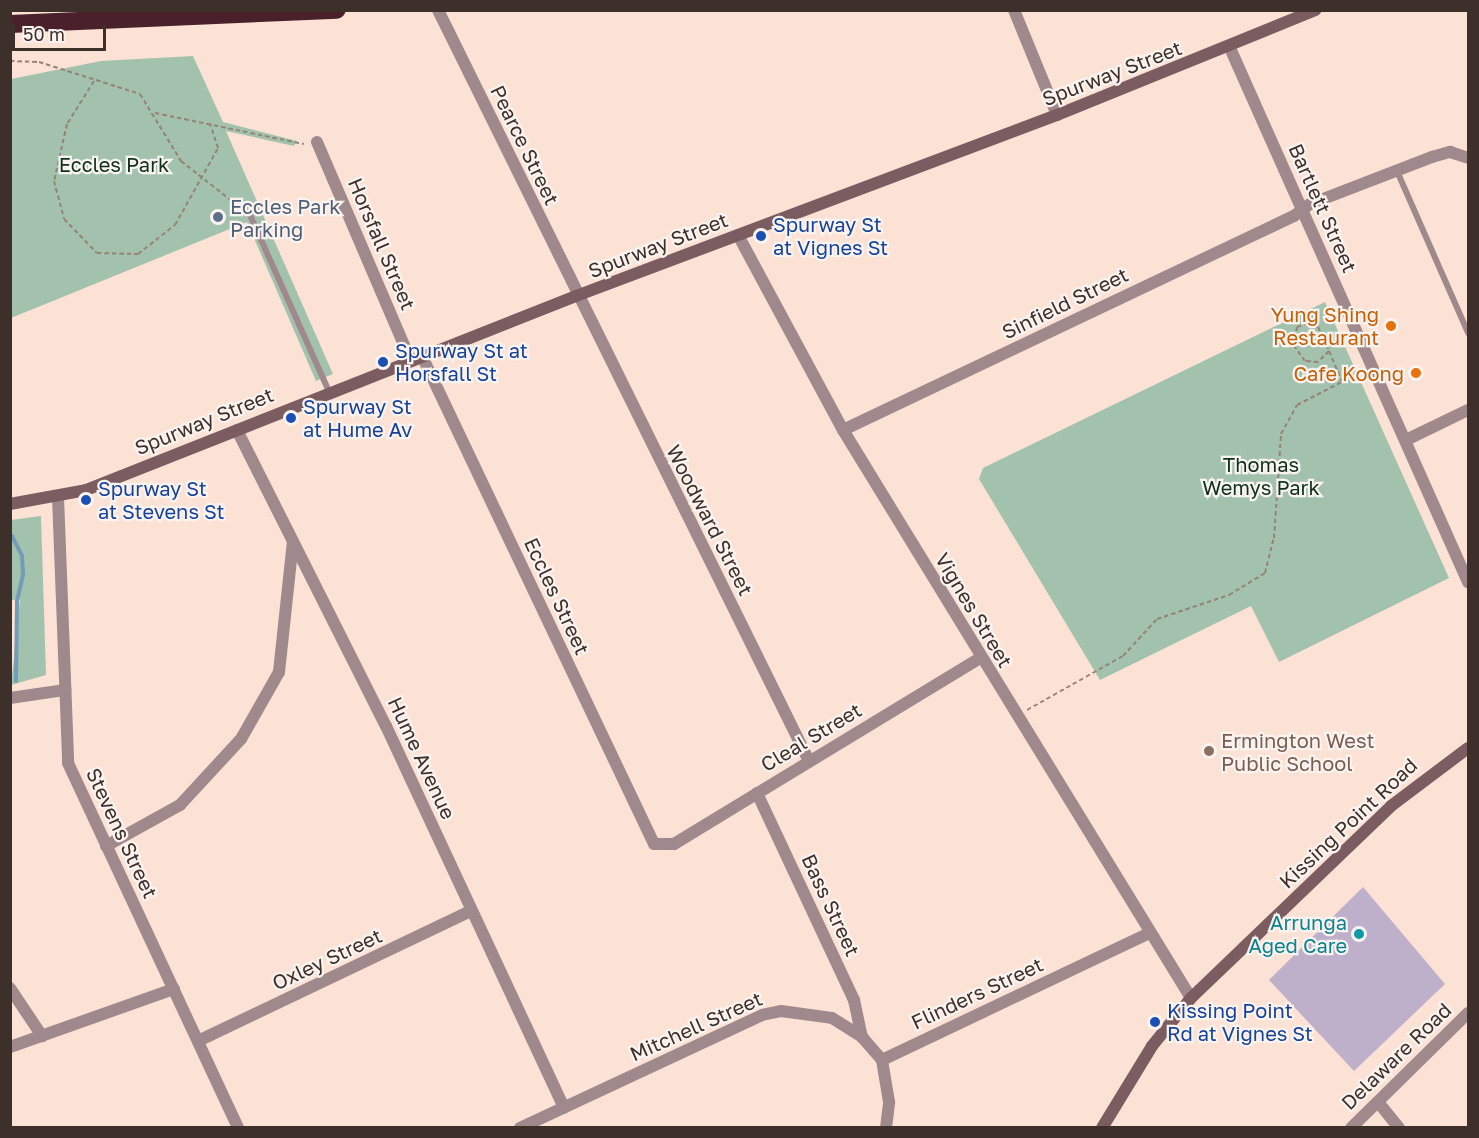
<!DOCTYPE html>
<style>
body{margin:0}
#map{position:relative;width:1479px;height:1138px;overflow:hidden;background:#fce2d5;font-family:"Golos Text",sans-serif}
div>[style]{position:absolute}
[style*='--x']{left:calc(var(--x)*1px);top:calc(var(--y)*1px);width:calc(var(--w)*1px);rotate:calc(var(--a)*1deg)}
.green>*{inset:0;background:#a3c2ae}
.stream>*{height:4px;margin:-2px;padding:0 2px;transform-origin:2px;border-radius:2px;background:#729cb8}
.building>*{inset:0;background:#beafca}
.path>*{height:2px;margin-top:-1px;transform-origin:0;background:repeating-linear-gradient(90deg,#958278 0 4.5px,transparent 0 7.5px)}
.lane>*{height:6px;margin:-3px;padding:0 3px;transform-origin:3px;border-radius:3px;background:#9f898c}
.street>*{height:12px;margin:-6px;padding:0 6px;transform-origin:6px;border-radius:6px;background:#9f898c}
.secondary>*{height:12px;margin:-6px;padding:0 6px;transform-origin:6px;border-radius:6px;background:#7b5c60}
.highway>*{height:18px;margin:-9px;padding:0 9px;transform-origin:9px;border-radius:9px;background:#4a212a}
.dots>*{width:16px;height:16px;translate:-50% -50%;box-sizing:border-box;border:3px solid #faf3f0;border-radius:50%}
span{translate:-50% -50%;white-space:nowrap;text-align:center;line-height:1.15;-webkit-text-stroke:4.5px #faf3f0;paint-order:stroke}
.street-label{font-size:20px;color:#3d302a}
.park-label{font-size:20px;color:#0d311e}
.service-label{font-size:20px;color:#4e5e75}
.left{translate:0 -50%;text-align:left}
.transit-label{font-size:20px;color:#164399}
.food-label{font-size:20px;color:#c56008}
.right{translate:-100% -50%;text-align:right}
.education-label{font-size:20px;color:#785e54}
.culture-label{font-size:20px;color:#0d838f}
.frame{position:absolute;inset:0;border:12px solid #3d302a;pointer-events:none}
.scale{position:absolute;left:12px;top:24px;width:94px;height:27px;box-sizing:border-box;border:3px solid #3d302a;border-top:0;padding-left:8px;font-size:18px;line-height:21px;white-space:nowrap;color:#3d302a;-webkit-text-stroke:4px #faf3f0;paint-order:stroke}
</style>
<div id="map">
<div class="green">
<div style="clip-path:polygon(193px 56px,223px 122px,297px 141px,294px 146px,226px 131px,333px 374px,316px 381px,247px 222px,11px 318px,11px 79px,101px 61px)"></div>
<div style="clip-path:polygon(1325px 302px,1449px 578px,1279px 662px,1251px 606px,1100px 680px,979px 479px,983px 468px)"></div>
<div style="clip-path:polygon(41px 516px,46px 675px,11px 685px,20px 599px,11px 600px,11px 520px)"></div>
</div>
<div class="stream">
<div style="--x:10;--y:222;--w:15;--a:90"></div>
<div style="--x:12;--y:536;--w:22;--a:63"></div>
<div style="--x:22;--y:556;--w:19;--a:87"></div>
<div style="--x:23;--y:575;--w:27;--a:103"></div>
<div style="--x:17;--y:601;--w:80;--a:90.7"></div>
</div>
<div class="building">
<div style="clip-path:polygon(1363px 887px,1445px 984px,1354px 1071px,1269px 980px)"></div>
</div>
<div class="path">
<div style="--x:10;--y:61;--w:29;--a:2"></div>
<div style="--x:39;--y:62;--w:106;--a:17.6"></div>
<div style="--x:140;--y:94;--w:79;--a:58.5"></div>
<div style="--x:181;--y:161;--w:78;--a:38.2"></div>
<div style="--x:94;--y:81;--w:51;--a:122.1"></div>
<div style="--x:67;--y:124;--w:58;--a:102.8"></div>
<div style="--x:54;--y:181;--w:39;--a:75"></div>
<div style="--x:64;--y:219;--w:47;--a:45.9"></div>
<div style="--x:97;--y:253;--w:41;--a:1.4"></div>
<div style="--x:138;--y:254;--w:47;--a:-38.1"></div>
<div style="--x:175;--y:225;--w:88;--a:-60.8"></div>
<div style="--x:218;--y:148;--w:26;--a:-108"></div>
<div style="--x:155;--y:113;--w:152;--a:11.8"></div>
<div style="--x:1329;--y:351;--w:16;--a:135"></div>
<div style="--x:1318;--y:362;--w:13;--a:-176"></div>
<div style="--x:1305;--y:361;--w:19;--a:-126"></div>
<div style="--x:1294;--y:346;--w:19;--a:-81"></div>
<div style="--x:1297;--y:327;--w:12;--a:-20"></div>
<div style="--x:1308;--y:323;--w:11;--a:22"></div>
<div style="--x:1318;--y:327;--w:12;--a:66"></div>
<div style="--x:1323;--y:338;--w:14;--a:65"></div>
<div style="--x:1329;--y:351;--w:33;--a:67"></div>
<div style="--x:1027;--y:710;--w:110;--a:-29.4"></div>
<div style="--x:1123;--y:656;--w:50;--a:-47.4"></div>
<div style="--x:1157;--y:619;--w:76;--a:-18.4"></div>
<div style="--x:1229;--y:595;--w:42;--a:-31.4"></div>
<div style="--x:1265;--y:573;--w:36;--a:-76"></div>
<div style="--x:1274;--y:538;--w:104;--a:-86.1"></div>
<div style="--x:1281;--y:434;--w:33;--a:-61"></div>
<div style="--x:1297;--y:405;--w:70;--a:-27.3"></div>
</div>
<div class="lane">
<div style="--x:1397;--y:171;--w:177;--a:66.3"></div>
<div style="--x:250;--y:215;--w:194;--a:65.9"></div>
</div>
<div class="street">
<div style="--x:438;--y:10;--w:838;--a:63.71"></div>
<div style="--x:1014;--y:10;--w:113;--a:67.7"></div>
<div style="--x:1230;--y:48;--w:585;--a:65.98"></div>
<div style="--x:317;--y:142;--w:238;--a:66.8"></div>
<div style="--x:738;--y:235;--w:221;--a:61.7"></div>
<div style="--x:843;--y:430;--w:666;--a:58.51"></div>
<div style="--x:422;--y:356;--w:540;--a:64.57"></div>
<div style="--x:654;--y:844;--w:20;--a:0"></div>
<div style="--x:674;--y:844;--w:358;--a:-31.3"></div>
<div style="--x:237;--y:430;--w:331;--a:63.3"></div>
<div style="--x:386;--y:726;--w:421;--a:65"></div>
<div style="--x:843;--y:430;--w:499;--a:-25.4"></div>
<div style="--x:1294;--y:216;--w:20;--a:-37"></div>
<div style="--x:1310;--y:204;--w:131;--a:-21.1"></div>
<div style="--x:1432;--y:157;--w:19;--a:-16"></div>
<div style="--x:1450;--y:152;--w:19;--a:18"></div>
<div style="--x:1406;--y:440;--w:69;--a:-25.8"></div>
<div style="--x:58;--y:497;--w:266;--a:87.8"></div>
<div style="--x:68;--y:763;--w:403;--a:65"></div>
<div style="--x:10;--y:698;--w:56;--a:-8.3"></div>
<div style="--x:757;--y:793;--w:229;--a:64.9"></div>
<div style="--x:854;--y:1000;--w:38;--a:78"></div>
<div style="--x:106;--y:846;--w:85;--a:-29"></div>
<div style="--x:180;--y:805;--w:90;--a:-47.3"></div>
<div style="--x:241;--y:739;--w:77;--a:-60.4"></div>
<div style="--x:279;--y:672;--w:131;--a:-83.9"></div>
<div style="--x:10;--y:988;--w:58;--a:56.3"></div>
<div style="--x:198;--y:1041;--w:302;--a:-25.5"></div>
<div style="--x:10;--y:1047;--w:174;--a:-19.5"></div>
<div style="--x:1378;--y:1102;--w:33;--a:51"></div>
<div style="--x:520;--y:1128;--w:267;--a:-25"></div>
<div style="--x:762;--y:1015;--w:19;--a:-12"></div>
<div style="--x:781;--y:1011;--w:51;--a:7.8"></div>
<div style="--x:832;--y:1018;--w:36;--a:32"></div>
<div style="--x:862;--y:1037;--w:30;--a:49"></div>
<div style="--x:886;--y:1128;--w:26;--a:-83"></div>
<div style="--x:889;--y:1102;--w:43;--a:-99.5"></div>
<div style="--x:882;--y:1060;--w:297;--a:-25.4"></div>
<div style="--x:1351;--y:1128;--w:164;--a:-44.5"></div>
</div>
<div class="secondary">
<div style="--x:10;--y:504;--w:77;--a:-10.4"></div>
<div style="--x:86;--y:490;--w:527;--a:-21.6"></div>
<div style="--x:576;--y:296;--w:514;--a:-20.62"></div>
<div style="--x:1057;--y:115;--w:279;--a:-22.1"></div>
<div style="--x:1102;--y:1128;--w:96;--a:-58.6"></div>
<div style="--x:1152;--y:1046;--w:62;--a:-50.9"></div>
<div style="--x:1191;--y:998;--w:277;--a:-43.8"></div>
<div style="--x:1391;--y:806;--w:96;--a:-37"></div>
</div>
<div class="highway">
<div style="--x:10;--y:24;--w:327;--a:-2.5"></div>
</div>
<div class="dots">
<div style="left:218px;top:217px;background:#5c6f8a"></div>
<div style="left:761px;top:236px;background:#1a4fb4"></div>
<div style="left:1391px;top:326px;background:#e8710a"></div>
<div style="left:383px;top:362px;background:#1a4fb4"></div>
<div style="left:1416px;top:373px;background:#e8710a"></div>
<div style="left:291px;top:418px;background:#1a4fb4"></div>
<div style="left:86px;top:500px;background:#1a4fb4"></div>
<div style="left:1209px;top:751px;background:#8d6e63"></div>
<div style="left:1359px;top:934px;background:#0f9aa8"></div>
<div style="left:1155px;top:1022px;background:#1a4fb4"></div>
</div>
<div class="street-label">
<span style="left:1112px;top:73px;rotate:-21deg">Spurway Street</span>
<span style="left:525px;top:145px;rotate:64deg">Pearce Street</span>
<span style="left:1323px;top:208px;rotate:66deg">Bartlett Street</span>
<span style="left:382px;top:244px;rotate:67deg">Horsfall Street</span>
<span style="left:658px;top:245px;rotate:-21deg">Spurway Street</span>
<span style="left:1065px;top:303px;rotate:-26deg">Sinfield Street</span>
<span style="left:204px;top:421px;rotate:-22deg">Spurway Street</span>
<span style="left:710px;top:520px;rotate:63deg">Woodward Street</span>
<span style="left:557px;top:596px;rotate:65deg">Eccles Street</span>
<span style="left:974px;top:610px;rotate:59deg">Vignes Street</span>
<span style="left:811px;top:737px;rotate:-31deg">Cleal Street</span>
<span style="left:422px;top:758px;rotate:65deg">Hume Avenue</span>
<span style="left:1348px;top:823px;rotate:-43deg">Kissing Point Road</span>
<span style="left:122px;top:833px;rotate:65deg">Stevens Street</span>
<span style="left:831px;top:905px;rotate:65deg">Bass Street</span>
<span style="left:327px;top:959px;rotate:-25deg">Oxley Street</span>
<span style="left:977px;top:993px;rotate:-25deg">Flinders Street</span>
<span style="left:696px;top:1026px;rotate:-24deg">Mitchell Street</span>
<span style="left:1396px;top:1056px;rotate:-44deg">Delaware Road</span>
</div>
<div class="park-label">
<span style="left:114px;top:164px">Eccles Park</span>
<span style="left:1261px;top:476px">Thomas<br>Wemys Park</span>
</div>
<div class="service-label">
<span class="left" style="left:230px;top:218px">Eccles Park<br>Parking</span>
</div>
<div class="transit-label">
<span class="left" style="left:773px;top:236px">Spurway St<br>at Vignes St</span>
<span class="left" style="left:395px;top:362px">Spurway St at<br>Horsfall St</span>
<span class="left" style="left:303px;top:418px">Spurway St<br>at Hume Av</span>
<span class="left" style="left:98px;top:500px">Spurway St<br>at Stevens St</span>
<span class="left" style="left:1167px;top:1022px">Kissing Point<br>Rd at Vignes St</span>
</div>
<div class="food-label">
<span class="right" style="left:1379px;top:326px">Yung Shing<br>Restaurant</span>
<span class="right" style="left:1404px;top:373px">Cafe Koong</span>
</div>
<div class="education-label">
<span class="left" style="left:1221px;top:752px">Ermington West<br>Public School</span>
</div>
<div class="culture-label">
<span class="right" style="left:1347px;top:934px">Arrunga<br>Aged Care</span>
</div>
<div class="frame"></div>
<div class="scale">50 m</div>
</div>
